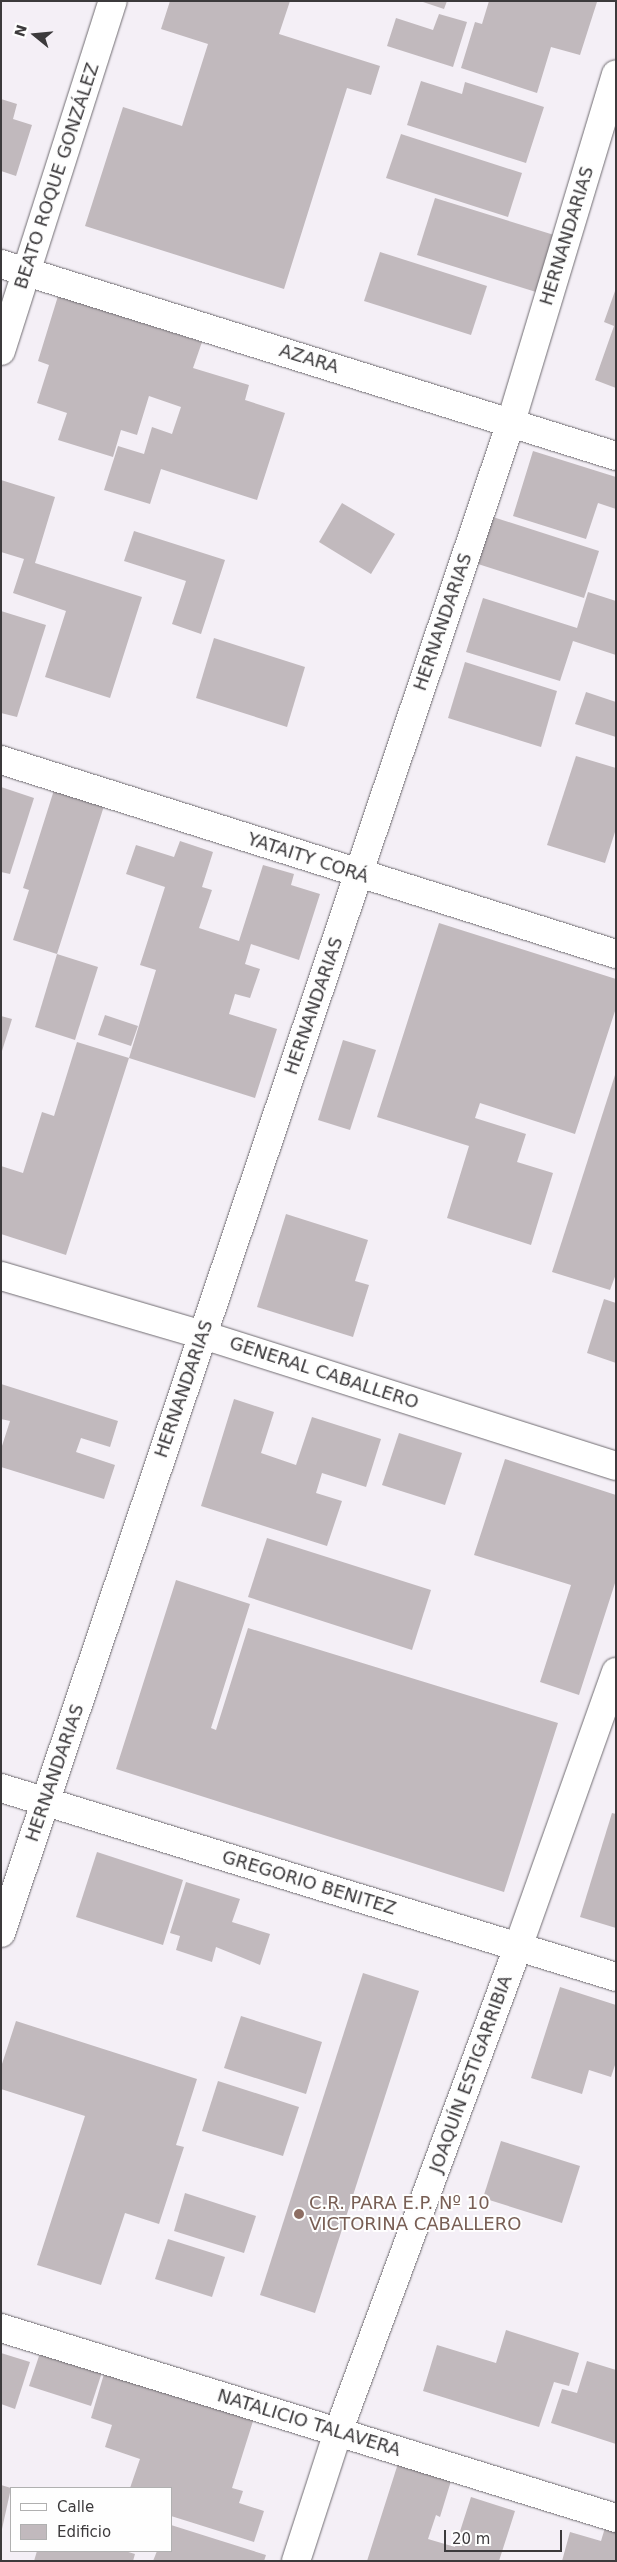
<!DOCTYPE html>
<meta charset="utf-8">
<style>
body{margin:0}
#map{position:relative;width:617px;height:2562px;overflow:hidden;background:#f4eff6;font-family:"DejaVu Sans",sans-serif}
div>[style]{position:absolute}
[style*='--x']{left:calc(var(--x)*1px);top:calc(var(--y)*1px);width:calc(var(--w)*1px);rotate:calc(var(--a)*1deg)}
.building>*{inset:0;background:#c1b9bd}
.roads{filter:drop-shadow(0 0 1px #706c71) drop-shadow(0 0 1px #706c71)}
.minor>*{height:28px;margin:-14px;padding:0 14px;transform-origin:14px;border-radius:14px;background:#fff}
.dots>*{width:14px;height:14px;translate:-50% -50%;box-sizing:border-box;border:2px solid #fefefe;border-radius:50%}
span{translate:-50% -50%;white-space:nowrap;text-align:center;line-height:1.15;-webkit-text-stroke:4px #fefefe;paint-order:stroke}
.street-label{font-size:18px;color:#3c3a3c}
.education-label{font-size:18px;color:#785e54}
.left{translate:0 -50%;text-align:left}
.frame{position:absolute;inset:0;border:2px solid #3c3a3c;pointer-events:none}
.legend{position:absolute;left:10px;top:2487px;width:162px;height:65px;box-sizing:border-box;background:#fefefe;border:1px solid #b0b0b0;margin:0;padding:6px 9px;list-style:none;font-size:15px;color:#3c3a3c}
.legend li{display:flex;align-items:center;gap:10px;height:25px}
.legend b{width:25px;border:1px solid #b0b0b0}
.north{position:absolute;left:10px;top:10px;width:50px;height:50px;-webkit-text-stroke:4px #fefefe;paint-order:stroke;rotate:287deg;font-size:14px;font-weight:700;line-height:20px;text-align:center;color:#3c3a3c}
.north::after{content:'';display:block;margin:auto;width:18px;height:22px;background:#3c3a3c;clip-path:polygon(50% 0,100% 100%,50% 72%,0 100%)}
.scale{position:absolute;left:444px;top:2530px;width:118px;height:22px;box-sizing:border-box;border:2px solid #3c3a3c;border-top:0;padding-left:6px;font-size:15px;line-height:18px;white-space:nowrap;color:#3c3a3c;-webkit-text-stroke:4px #fefefe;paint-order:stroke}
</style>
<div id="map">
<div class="building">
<div style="clip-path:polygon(170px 1px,290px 1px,279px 34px,380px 66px,371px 95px,347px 88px,284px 289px,85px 226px,123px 107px,182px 126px,208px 44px,161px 29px)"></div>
<div style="clip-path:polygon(420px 1px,447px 1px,444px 9px)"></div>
<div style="clip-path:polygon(489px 1px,594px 1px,597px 2px,580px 55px,551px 47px,537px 93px,461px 68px,475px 22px,482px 24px)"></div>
<div style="clip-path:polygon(439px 14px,467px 22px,453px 67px,387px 46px,396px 18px,433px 30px)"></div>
<div style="clip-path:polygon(421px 81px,462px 94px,465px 82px,544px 107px,526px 163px,407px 125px)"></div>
<div style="clip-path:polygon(1px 99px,17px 104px,13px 119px,32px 125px,16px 176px,1px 171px)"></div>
<div style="clip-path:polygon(401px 134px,522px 173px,508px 217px,386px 178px)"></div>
<div style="clip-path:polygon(435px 198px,554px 235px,536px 292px,417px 255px)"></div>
<div style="clip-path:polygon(380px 252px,487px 286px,471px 335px,364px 301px)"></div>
<div style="clip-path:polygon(615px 291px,616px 291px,616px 388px,595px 380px,614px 326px,604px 322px)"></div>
<div style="clip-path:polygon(58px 296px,202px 342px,193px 368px,249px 385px,245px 400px,285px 413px,257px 500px,161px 469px,150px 504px,104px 490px,118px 446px,144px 454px,152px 427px,172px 434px,181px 407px,149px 396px,137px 435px,121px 430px,113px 457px,58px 440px,67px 413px,37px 403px,49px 365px,38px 361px)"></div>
<div style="clip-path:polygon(533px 451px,616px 477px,616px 509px,598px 503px,586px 539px,513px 516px)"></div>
<div style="clip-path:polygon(1px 480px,55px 497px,35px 563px,142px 597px,110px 698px,45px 677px,66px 611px,13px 593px,24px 559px,1px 552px)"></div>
<div style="clip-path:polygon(342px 503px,395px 534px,371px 574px,319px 542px)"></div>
<div style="clip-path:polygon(493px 517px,599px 551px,584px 598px,478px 564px)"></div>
<div style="clip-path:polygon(134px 531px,225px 560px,201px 634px,172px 624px,186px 581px,124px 561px)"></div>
<div style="clip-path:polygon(588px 592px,616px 601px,616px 655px,573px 641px,560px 681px,466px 652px,483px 598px,577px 628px)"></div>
<div style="clip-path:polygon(1px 611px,46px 625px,17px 717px,1px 713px)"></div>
<div style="clip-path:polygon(214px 638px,305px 667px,287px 727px,196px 698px)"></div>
<div style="clip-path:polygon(465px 662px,557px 691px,541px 747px,448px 718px)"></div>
<div style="clip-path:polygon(586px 692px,616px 702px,616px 737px,575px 724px)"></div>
<div style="clip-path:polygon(576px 756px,616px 768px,616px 829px,605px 863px,547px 845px)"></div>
<div style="clip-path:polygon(1px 787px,34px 798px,10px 874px,1px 872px)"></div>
<div style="clip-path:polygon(54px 790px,104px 806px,57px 954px,13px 940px,29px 890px,23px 888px)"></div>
<div style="clip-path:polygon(180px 841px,213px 852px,202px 887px,212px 890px,199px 928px,239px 941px,263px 865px,294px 874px,291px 885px,320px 894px,299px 960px,251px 944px,245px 964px,260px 969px,250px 998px,235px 994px,229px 1014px,277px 1029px,255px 1098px,129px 1058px,156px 970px,140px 965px,165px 887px,126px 874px,136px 845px,174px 857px)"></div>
<div style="clip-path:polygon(439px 923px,616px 979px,616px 1008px,575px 1134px,480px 1103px,475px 1118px,526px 1134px,517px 1162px,553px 1173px,531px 1245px,447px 1218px,469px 1146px,377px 1117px)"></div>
<div style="clip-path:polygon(57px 954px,98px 967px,75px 1040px,35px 1027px)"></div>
<div style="clip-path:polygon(105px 1015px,138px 1026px,131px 1046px,98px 1035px)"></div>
<div style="clip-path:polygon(1px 1016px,12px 1019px,2px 1051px,1px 1051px)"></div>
<div style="clip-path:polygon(343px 1040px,376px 1050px,350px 1130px,318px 1120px)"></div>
<div style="clip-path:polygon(77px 1042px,129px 1058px,66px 1255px,1px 1234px,1px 1166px,23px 1173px,42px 1112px,54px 1116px)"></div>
<div style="clip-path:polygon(615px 1075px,616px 1274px,610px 1290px,552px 1272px)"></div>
<div style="clip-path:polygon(286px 1214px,368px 1240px,355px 1281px,369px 1285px,353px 1337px,257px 1307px)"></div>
<div style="clip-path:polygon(604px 1299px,616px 1303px,616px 1363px,587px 1353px)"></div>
<div style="clip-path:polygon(1px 1384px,118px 1421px,110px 1447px,81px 1438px,76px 1452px,115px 1465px,104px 1499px,1px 1467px,1px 1449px,10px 1421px,1px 1419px)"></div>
<div style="clip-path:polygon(234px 1399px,274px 1412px,261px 1453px,296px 1465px,312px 1417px,381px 1439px,366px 1487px,322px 1473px,316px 1493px,342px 1501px,327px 1546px,201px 1506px)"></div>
<div style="clip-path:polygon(399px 1433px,462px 1453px,445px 1505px,382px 1485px)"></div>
<div style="clip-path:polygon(505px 1459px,616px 1495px,616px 1580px,579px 1695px,540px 1682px,571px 1585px,474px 1555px)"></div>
<div style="clip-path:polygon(267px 1538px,431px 1590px,412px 1650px,248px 1597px)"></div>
<div style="clip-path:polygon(176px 1580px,250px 1604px,211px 1728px,216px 1730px,248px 1628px,558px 1723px,504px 1892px,116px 1769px)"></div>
<div style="clip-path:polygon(612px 1813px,616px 1814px,616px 1928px,580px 1917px)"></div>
<div style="clip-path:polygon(97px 1852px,183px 1880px,163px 1945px,76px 1917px)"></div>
<div style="clip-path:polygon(186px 1882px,240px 1899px,232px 1922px,270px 1934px,260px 1965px,216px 1947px,212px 1962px,176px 1950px,180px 1936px,170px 1933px)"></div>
<div style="clip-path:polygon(363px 1973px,419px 1991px,315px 2313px,260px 2295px)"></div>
<div style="clip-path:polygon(560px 1987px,616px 2005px,616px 2062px,611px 2077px,589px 2070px,582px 2094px,531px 2078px)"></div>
<div style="clip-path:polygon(241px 2016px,322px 2042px,306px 2094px,224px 2068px)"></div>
<div style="clip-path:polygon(16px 2021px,197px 2079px,176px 2145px,184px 2147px,159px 2224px,125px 2213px,101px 2285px,37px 2265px,85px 2116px,1px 2089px,1px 2067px)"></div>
<div style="clip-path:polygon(218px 2081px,299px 2107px,283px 2156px,202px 2131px)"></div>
<div style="clip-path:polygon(501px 2141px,580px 2166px,562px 2223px,483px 2198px)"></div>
<div style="clip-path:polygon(185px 2193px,256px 2216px,244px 2253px,174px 2231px)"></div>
<div style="clip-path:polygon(168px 2239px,225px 2257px,212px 2297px,155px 2279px)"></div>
<div style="clip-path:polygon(506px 2330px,579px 2353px,569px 2386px,554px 2382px,539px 2427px,423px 2391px,437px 2345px,496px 2363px)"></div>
<div style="clip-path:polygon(43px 2344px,105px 2363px,91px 2406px,29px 2386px)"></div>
<div style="clip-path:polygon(1px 2353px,30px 2362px,15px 2409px,1px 2404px)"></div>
<div style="clip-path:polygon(587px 2361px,616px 2370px,616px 2444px,551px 2423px,562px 2389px,577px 2393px)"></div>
<div style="clip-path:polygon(106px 2367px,259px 2402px,232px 2488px,243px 2491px,239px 2503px,264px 2511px,254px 2542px,171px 2516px,171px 2488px,130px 2488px,140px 2459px,105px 2447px,112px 2425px,91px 2418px)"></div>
<div style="clip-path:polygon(401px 2454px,454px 2471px,440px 2517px,436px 2515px,428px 2539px,455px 2547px,471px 2497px,515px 2511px,499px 2561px,367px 2561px)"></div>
<div style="clip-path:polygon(1px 2485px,11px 2488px,2px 2529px,1px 2529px)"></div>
<div style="clip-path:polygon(607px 2521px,616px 2524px,616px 2561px,562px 2561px,570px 2532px,601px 2541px)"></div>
<div style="clip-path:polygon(171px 2525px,266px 2555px,264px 2561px,153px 2561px,157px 2551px,171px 2551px)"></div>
<div style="clip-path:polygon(37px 2551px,125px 2551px,135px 2554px,133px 2561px,34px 2561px)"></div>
</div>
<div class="roads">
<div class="minor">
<div style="--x:1;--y:264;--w:644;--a:17.34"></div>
<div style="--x:1;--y:351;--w:367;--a:-72.3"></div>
<div style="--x:1;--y:760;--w:645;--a:17.51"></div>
<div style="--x:1;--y:1276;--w:210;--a:16.3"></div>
<div style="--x:203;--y:1335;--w:433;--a:17.6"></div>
<div style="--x:1;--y:1788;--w:643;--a:17.08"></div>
<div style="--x:1;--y:1933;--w:1595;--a:-71.35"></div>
<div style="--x:511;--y:422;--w:363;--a:-73.2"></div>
<div style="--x:1;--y:2328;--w:644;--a:17.17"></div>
<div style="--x:296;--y:2561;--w:136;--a:-72"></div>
<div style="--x:338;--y:2432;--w:517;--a:-69.64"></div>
<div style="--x:518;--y:1947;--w:292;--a:-70.4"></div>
</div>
</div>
<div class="dots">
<div style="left:299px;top:2214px;background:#8d6e63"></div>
</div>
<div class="street-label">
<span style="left:57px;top:176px;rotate:-72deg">BEATO ROQUE GONZÁLEZ</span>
<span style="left:567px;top:236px;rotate:-73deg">HERNANDARIAS</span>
<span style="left:309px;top:359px;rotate:17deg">AZARA</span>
<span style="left:443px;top:622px;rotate:-71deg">HERNANDARIAS</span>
<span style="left:308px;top:858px;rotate:18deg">YATAITY CORÁ</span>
<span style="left:314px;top:1006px;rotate:-71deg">HERNANDARIAS</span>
<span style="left:324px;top:1373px;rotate:18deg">GENERAL CABALLERO</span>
<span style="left:184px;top:1389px;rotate:-71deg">HERNANDARIAS</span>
<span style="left:55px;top:1773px;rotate:-71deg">HERNANDARIAS</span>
<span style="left:309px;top:1883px;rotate:17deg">GREGORIO BENITEZ</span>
<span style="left:471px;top:2074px;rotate:-70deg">JOAQUÍN ESTIGARRIBIA</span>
<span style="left:309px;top:2423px;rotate:17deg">NATALICIO TALAVERA</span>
</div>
<div class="education-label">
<span class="left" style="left:309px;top:2214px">C.R. PARA E.P. Nº 10<br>VICTORINA CABALLERO</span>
</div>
<div class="frame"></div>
<ul class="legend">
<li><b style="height:6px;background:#fff"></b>Calle</li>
<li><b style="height:14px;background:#c1b9bd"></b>Edificio</li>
</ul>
<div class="north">N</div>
<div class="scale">20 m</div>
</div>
